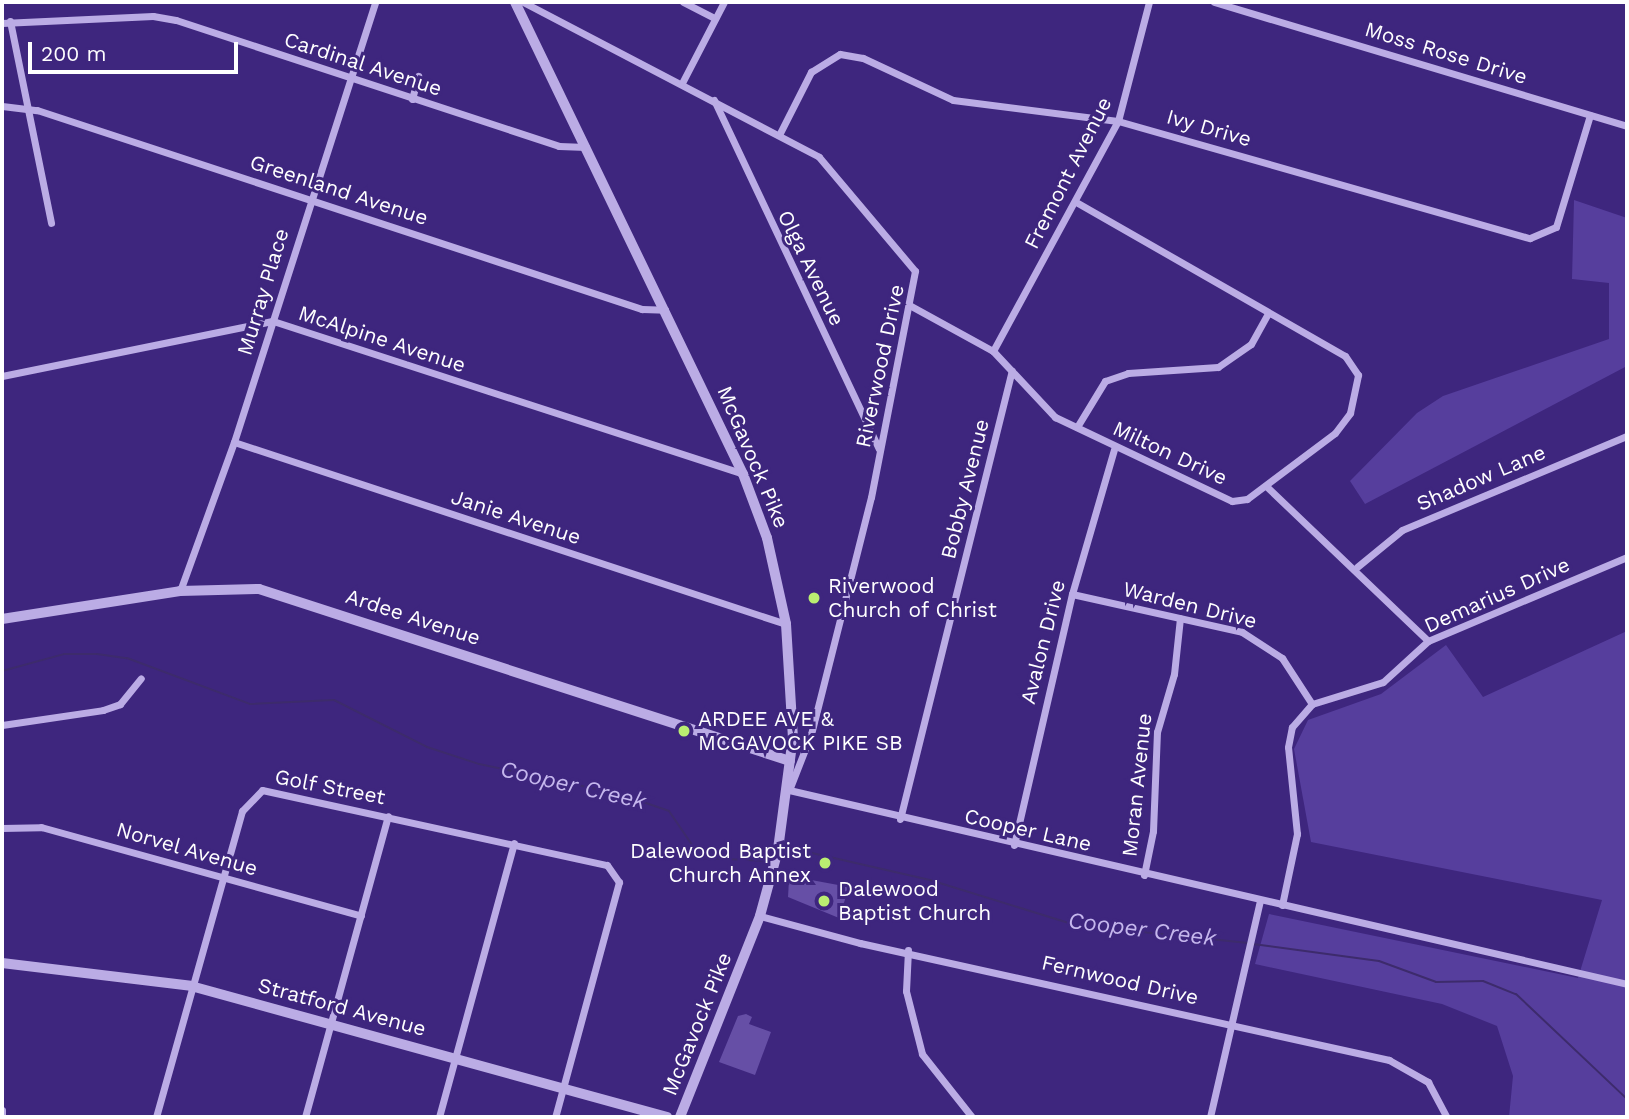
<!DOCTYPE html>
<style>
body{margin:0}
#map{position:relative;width:1629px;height:1119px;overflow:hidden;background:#3e267e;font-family:"Work Sans",sans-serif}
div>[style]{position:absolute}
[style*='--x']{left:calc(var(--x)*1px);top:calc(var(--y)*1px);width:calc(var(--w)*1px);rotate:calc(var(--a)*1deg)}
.green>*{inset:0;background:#563e9d}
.stream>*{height:2px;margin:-1px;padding:0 1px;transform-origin:1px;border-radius:1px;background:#3d2b6c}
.building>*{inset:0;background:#664fa6}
.minor>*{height:7px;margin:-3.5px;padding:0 3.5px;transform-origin:3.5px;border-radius:3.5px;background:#bbace5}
.tertiary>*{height:10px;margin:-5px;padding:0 5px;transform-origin:5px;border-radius:5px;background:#bbace5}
.dots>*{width:19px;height:19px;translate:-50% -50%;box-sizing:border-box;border:4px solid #3e267e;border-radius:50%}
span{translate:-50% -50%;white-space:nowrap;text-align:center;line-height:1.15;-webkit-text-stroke:6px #3e267e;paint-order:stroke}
.street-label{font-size:21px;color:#fff}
.poi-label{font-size:21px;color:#fff}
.left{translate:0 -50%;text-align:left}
.right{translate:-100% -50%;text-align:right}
.water-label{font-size:23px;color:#c5b7ed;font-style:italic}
.frame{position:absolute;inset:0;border:4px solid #fff;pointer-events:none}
.scale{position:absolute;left:28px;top:42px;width:210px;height:32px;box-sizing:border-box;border:4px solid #fff;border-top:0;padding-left:9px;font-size:21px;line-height:24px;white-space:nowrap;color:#fff;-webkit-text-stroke:5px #3e267e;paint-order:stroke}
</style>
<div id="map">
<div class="green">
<div style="clip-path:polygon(1574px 200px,1627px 218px,1627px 366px,1365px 504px,1350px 481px,1417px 413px,1443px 396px,1609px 339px,1609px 283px,1572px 279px)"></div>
<div style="clip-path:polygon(1627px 631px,1627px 1117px,1509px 1117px,1513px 1076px,1497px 1026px,1442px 1004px,1255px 964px,1269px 914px,1578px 978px,1602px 900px,1311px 842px,1294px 749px,1308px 720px,1381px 694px,1446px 645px,1483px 697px)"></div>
</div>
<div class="stream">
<div style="--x:2;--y:671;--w:64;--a:-15.3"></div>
<div style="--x:64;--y:654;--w:33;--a:0"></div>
<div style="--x:97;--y:654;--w:30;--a:8"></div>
<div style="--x:127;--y:658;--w:131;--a:20.5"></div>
<div style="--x:250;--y:704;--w:84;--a:-2.7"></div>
<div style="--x:334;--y:700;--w:104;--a:26.8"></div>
<div style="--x:427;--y:747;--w:55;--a:18.1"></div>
<div style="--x:479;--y:764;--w:144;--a:12"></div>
<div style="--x:620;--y:794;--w:52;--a:19.1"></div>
<div style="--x:669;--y:811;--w:57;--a:55.8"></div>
<div style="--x:701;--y:858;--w:68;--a:2.5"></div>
<div style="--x:778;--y:860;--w:35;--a:-12"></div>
<div style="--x:812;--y:853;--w:121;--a:12.9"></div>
<div style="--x:930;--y:880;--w:152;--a:17.2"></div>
<div style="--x:1075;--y:925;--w:174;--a:5.9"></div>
<div style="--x:1253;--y:944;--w:127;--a:7.7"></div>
<div style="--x:1379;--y:961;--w:61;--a:20.2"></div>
<div style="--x:1436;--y:982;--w:47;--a:-1.2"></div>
<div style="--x:1483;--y:981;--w:35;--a:22"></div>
<div style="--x:1516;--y:994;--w:153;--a:43.4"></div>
</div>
<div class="building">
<div style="clip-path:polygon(795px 877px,849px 887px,839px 918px,788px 897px,789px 880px)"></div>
<div style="clip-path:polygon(746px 1014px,752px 1017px,749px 1024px,771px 1032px,755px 1075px,719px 1062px,738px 1016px)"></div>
</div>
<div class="minor">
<div style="--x:523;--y:2;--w:334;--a:27.6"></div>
<div style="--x:819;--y:157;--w:149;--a:49.9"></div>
<div style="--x:915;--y:271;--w:230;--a:101"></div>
<div style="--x:871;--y:497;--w:244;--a:104.2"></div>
<div style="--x:811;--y:734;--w:60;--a:111.4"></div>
<div style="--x:789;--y:790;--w:860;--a:13.03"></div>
<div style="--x:683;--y:2;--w:36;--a:27"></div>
<div style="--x:1214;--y:2;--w:431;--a:16.7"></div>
<div style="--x:10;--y:21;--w:206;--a:78.5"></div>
<div style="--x:2;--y:23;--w:151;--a:-2.7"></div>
<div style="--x:153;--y:16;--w:23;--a:10"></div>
<div style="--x:176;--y:20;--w:403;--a:18.2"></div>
<div style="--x:559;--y:146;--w:27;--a:2"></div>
<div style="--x:682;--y:83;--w:91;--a:-62.6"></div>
<div style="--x:412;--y:99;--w:24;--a:-75"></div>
<div style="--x:714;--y:100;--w:386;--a:64.7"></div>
<div style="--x:2;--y:106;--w:35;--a:7"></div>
<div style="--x:37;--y:110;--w:637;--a:18.21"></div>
<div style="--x:642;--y:309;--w:23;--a:2"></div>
<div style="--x:779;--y:135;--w:71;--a:-63.1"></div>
<div style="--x:811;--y:72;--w:34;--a:-32"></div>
<div style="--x:840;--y:54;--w:23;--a:10"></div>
<div style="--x:863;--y:58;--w:99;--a:25"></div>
<div style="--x:953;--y:100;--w:166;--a:7.3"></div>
<div style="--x:1118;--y:121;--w:428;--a:15.9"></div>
<div style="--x:1530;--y:238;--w:28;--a:-23"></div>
<div style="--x:1556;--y:227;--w:117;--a:-73.1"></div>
<div style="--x:911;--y:306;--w:94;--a:28.8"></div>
<div style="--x:993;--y:351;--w:91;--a:46.8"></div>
<div style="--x:1055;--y:417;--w:196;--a:25.4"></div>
<div style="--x:1232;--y:501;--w:15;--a:-8"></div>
<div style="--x:1247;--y:499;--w:110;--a:-36.9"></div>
<div style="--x:1335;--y:433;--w:25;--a:-53"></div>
<div style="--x:1350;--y:413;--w:39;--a:-78"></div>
<div style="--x:1358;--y:375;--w:23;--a:-124"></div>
<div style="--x:1345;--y:356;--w:308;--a:-150.2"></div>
<div style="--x:993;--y:351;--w:262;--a:-61.5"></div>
<div style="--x:1118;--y:121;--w:123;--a:-75.4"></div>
<div style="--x:2;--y:376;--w:277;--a:-11.5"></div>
<div style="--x:273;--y:321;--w:494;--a:18"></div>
<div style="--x:1077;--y:427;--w:54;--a:-58.7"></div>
<div style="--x:1105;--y:381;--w:24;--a:-19"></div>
<div style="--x:1128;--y:373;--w:90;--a:-3.8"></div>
<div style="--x:1218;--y:367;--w:40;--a:-34.9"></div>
<div style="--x:1251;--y:344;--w:35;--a:-61"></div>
<div style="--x:234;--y:442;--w:581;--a:18.25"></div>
<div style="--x:1266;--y:486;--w:224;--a:43.7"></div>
<div style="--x:1357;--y:567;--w:58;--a:-39.4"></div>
<div style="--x:1402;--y:530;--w:244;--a:-22.7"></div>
<div style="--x:180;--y:591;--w:158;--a:-70.1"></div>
<div style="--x:234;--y:442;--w:462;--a:-72.2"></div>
<div style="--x:1072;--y:594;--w:174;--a:12.6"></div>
<div style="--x:1242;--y:632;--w:48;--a:33"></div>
<div style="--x:1282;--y:658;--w:55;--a:56.9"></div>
<div style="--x:2;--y:725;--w:102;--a:-8.4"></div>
<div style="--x:103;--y:710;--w:18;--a:-19"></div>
<div style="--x:120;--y:704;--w:33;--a:-51"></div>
<div style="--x:900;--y:819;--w:462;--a:-76"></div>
<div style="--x:2;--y:828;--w:39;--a:-1"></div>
<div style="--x:41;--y:827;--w:332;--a:15.5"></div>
<div style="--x:1014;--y:845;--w:258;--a:-77"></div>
<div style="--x:1072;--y:594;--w:151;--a:-73.8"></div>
<div style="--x:1144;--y:875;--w:45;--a:-78.4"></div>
<div style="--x:1153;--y:831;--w:99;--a:-87.7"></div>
<div style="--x:1157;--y:732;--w:60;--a:-73.7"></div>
<div style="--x:1174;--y:674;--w:56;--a:-83.9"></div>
<div style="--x:1282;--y:905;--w:73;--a:-78.1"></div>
<div style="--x:1297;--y:834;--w:87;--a:-95.9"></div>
<div style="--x:1288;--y:747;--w:20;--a:-79"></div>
<div style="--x:1292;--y:727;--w:30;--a:-49"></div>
<div style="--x:1312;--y:704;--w:74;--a:-17.2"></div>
<div style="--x:1383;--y:682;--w:61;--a:-42.3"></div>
<div style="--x:1428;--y:641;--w:216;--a:-22.9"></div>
<div style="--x:760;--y:916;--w:104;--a:15.1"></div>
<div style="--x:860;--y:943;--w:542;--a:12.47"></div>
<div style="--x:1389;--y:1060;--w:45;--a:29.4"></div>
<div style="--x:1428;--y:1082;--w:40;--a:62"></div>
<div style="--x:908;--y:950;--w:41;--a:92.8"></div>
<div style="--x:906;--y:991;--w:65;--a:75.7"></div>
<div style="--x:922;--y:1054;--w:80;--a:51.6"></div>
<div style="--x:2;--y:1110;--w:7;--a:90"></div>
<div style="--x:156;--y:1117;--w:318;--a:-74.3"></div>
<div style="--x:242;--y:811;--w:29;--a:-46"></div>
<div style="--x:262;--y:790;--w:353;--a:12.3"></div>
<div style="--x:607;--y:865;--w:21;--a:55"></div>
<div style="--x:619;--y:882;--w:244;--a:105.2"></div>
<div style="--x:305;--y:1117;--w:312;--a:-74.6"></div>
<div style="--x:439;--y:1117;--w:284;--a:-74.7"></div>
<div style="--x:1210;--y:1117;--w:222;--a:-77"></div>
</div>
<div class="tertiary">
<div style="--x:515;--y:2;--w:524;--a:64.22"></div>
<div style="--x:743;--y:474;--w:68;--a:69.4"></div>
<div style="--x:767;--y:538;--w:88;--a:77.5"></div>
<div style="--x:786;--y:624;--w:113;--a:86.5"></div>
<div style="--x:793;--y:737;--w:114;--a:97.6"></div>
<div style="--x:778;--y:850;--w:68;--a:105.3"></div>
<div style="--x:760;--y:916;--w:216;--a:111.7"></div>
<div style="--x:2;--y:619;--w:180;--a:-8.9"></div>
<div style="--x:180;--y:591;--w:79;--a:-1.5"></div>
<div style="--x:259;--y:589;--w:558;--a:17.95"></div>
<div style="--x:2;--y:963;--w:190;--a:6.9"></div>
<div style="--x:191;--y:986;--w:494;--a:15.4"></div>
</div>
<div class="dots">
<div style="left:814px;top:598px;background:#baee71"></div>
<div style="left:684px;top:731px;background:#baee71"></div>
<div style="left:825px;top:863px;background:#baee71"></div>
<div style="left:824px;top:901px;background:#baee71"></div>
</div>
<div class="street-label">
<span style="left:1446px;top:53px;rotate:17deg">Moss Rose Drive</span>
<span style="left:363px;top:64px;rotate:18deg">Cardinal Avenue</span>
<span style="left:1209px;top:128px;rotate:16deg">Ivy Drive</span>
<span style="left:1068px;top:173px;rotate:-63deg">Fremont Avenue</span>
<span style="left:339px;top:190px;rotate:18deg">Greenland Avenue</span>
<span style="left:811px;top:268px;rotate:64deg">Olga Avenue</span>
<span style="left:263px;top:292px;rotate:-73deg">Murray Place</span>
<span style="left:382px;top:339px;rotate:18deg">McAlpine Avenue</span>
<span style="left:880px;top:366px;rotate:-78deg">Riverwood Drive</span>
<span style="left:1170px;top:453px;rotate:25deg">Milton Drive</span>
<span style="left:753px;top:457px;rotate:67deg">McGavock Pike</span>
<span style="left:1481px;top:478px;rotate:-23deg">Shadow Lane</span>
<span style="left:965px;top:489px;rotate:-76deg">Bobby Avenue</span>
<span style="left:516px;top:517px;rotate:18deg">Janie Avenue</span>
<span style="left:1497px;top:595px;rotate:-24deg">Demarius Drive</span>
<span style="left:1190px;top:605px;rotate:14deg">Warden Drive</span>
<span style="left:413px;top:617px;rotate:18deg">Ardee Avenue</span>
<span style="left:1043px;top:642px;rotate:-76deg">Avalon Drive</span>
<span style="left:1137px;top:785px;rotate:-84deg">Moran Avenue</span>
<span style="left:330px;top:787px;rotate:11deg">Golf Street</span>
<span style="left:1028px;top:830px;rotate:13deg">Cooper Lane</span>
<span style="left:187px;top:849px;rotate:16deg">Norvel Avenue</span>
<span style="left:1120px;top:980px;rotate:13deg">Fernwood Drive</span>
<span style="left:342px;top:1007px;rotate:15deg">Stratford Avenue</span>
<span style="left:697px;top:1024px;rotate:-68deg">McGavock Pike</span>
</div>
<div class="poi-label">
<span class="left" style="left:828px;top:598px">Riverwood<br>Church of Christ</span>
<span class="left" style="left:698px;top:731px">ARDEE AVE &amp;<br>MCGAVOCK PIKE SB</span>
<span class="right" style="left:811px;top:863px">Dalewood Baptist<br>Church Annex</span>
<span class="left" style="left:838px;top:901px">Dalewood<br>Baptist Church</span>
</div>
<div class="water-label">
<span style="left:573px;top:786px;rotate:13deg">Cooper Creek</span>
<span style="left:1142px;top:930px;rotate:7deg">Cooper Creek</span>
</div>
<div class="frame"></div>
<div class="scale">200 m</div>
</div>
